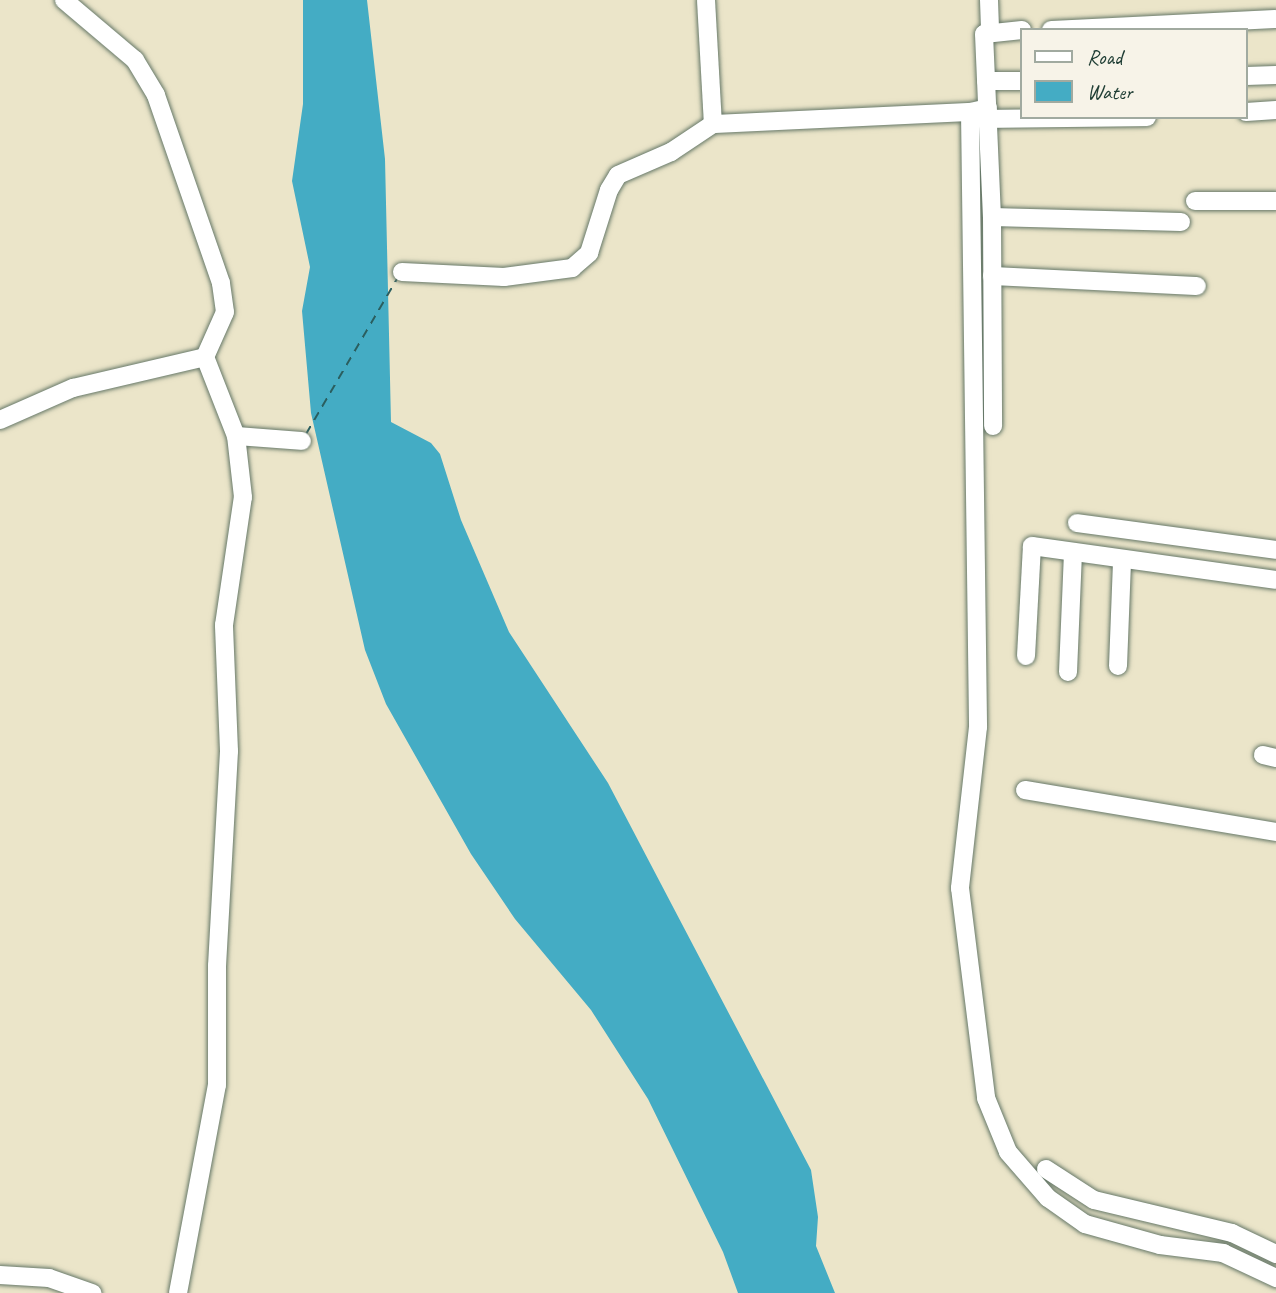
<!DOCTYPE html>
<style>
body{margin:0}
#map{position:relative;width:1276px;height:1293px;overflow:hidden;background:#ebe5c9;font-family:Caveat,sans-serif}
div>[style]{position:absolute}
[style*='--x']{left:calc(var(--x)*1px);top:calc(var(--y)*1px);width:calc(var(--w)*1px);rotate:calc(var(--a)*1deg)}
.water>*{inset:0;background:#44acc4}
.ferry>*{height:2px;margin-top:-1px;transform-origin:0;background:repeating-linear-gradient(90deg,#2a5e5f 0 9px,transparent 0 16px)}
.roads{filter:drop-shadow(0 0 2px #667868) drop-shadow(0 0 2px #667868)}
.minor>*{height:18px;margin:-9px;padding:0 9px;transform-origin:9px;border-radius:9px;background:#fff}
span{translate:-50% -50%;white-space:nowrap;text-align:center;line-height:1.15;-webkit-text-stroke:6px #f7f3e8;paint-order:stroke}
.legend{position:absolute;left:1020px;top:28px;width:228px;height:91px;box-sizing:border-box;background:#f7f3e8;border:2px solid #a1aaa0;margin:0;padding:9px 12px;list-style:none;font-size:21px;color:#1f3d34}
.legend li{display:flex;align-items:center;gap:14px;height:35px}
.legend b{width:35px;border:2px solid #a1aaa0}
</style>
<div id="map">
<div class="water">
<div style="clip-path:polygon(303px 0,367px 0,385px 159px,391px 422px,431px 443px,440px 454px,461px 520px,509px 632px,608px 783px,811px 1170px,818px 1217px,816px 1246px,835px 1293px,738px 1293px,723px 1252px,648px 1099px,591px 1010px,515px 919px,471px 854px,386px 704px,365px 650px,311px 413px,302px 311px,310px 267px,292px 181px,303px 104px)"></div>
</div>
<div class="ferry">
<div style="--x:306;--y:434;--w:180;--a:-59.6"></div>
</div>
<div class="roads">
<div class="minor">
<div style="--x:706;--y:0;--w:124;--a:86.8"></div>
<div style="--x:713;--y:124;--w:257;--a:-2.7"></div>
<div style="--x:989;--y:0;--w:30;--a:88"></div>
<div style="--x:1022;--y:30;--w:38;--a:174"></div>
<div style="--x:984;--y:34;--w:183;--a:87.5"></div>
<div style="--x:992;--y:217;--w:189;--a:1.5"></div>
<div style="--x:1051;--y:30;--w:225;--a:-2.8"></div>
<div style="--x:1246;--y:76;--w:30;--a:-2"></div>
<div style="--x:986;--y:81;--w:36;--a:0"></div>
<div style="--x:988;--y:108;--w:18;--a:167"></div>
<div style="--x:970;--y:112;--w:615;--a:89.25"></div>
<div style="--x:978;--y:727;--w:162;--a:96.4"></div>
<div style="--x:960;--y:888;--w:212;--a:82.9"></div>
<div style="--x:986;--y:1098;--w:58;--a:67.8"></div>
<div style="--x:1008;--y:1152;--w:61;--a:49"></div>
<div style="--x:1048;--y:1198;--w:45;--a:35.1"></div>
<div style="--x:1085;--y:1224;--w:78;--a:15.6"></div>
<div style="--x:1160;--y:1245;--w:64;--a:7.2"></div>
<div style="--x:1223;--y:1253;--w:59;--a:25.3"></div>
<div style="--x:1246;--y:112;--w:30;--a:-4"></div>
<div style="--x:988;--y:119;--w:159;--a:-0.7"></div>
<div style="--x:1195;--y:201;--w:81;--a:0"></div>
<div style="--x:992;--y:217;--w:209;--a:89.7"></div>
<div style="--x:402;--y:272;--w:102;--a:2.8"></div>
<div style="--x:504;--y:277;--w:69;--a:-7.5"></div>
<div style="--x:572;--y:268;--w:23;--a:-41"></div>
<div style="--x:589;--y:253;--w:66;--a:-72.4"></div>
<div style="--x:609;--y:190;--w:17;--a:-59"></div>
<div style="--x:618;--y:175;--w:58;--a:-23.5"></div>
<div style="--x:671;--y:152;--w:50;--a:-33.7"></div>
<div style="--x:992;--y:276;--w:205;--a:2.8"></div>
<div style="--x:0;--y:420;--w:80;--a:-23.7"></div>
<div style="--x:73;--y:388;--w:136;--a:-13.2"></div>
<div style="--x:205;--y:357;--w:49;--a:-66"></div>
<div style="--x:225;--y:312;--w:29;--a:-98"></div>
<div style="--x:221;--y:283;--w:199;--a:-109.1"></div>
<div style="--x:156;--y:95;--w:41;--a:-121"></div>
<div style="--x:135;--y:60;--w:93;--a:-139.8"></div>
<div style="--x:236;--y:436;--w:66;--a:4.3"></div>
<div style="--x:1077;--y:523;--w:201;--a:7.7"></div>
<div style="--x:1026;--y:656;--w:110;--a:-86.9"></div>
<div style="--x:1032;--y:546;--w:246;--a:7.9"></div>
<div style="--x:1118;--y:666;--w:105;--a:-87.8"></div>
<div style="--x:1068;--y:672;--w:120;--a:-87.6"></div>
<div style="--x:1263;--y:755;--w:13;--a:13"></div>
<div style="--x:1025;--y:790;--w:254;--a:9.5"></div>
<div style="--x:1046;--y:1169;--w:57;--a:32.9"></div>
<div style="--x:1094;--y:1200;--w:142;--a:13.4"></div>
<div style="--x:1232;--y:1233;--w:49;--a:25.5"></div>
<div style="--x:0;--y:1275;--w:49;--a:3.5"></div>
<div style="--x:49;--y:1278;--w:46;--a:19.2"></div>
<div style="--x:178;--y:1293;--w:212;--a:-79.4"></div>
<div style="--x:217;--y:1085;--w:119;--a:-90"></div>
<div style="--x:217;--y:966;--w:215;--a:-86.8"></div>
<div style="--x:229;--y:751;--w:126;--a:-92.3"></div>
<div style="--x:224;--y:625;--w:129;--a:-81.6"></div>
<div style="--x:243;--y:497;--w:61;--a:-96.5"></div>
<div style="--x:236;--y:436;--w:85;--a:-111.4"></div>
</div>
</div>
<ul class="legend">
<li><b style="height:9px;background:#fff"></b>Road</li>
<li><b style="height:19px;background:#44acc4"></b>Water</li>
</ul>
</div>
